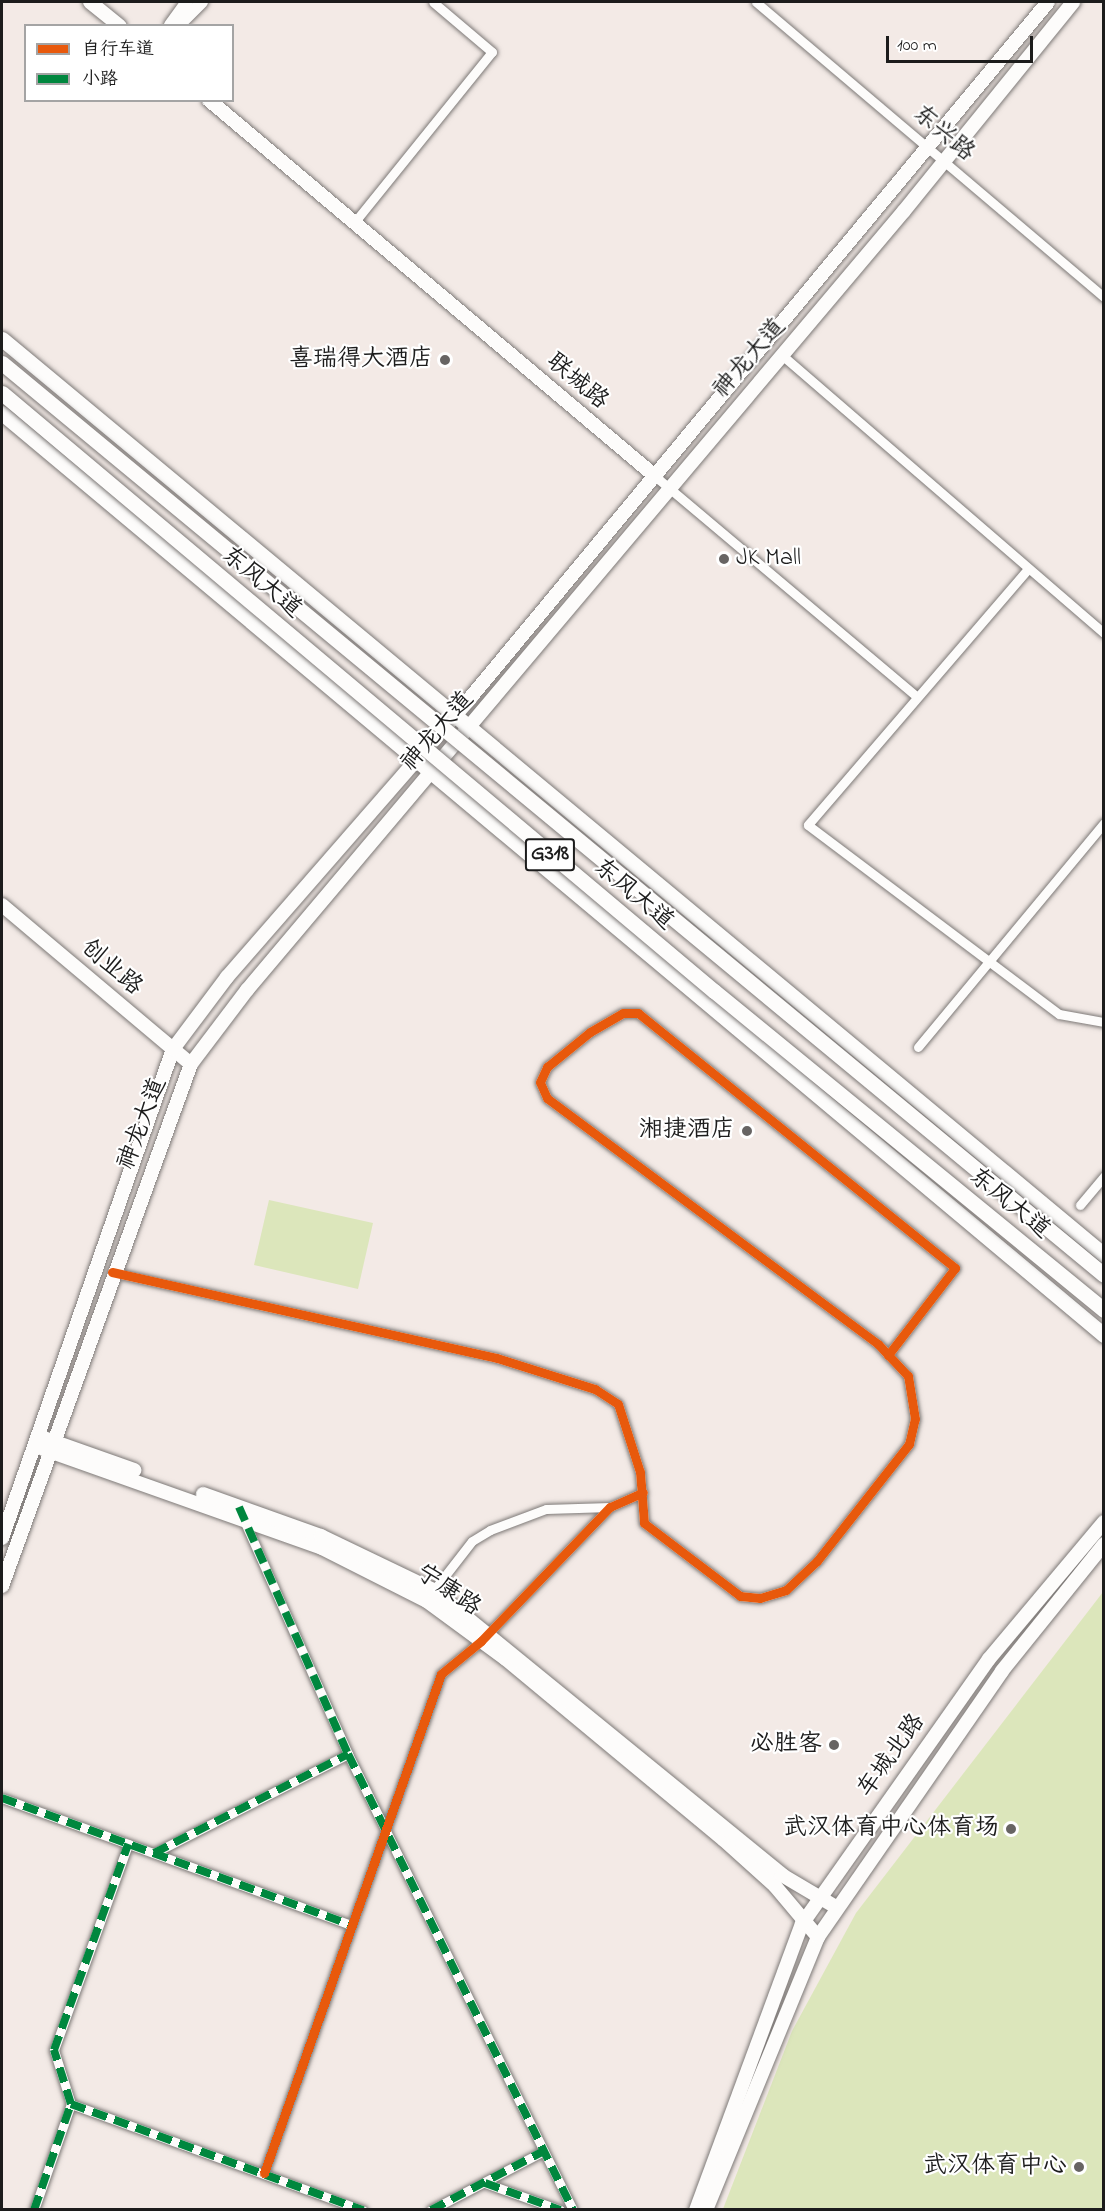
<!DOCTYPE html>
<meta charset="utf-8">
<style>
body{margin:0}
#map{position:relative;width:1105px;height:2211px;overflow:hidden;background:#f3eae6;font-family:"Indie Flower","LXGW WenKai TC",sans-serif}
div>[style]{position:absolute}
[style*='--x']{left:calc(var(--x)*1px);top:calc(var(--y)*1px);width:calc(var(--w)*1px);rotate:calc(var(--a)*1deg)}
.green>*{inset:0;background:#dce6bb}
.roads{filter:drop-shadow(0 0 2px #7d7977) drop-shadow(0 0 2px #7d7977)}
.minor>*{height:9px;margin:-4.5px;padding:0 4.5px;transform-origin:4.5px;border-radius:4.5px;background:#fdfcfb}
.tertiary>*{height:12px;margin:-6px;padding:0 6px;transform-origin:6px;border-radius:6px;background:#fdfcfb}
.secondary>*{height:14px;margin:-7px;padding:0 7px;transform-origin:7px;border-radius:7px;background:#fdfcfb}
.primary>*{height:15px;margin:-7.5px;padding:0 7.5px;transform-origin:7.5px;border-radius:7.5px;background:#fdfcfb}
.bridges{filter:drop-shadow(0 0 2px #7d7977) drop-shadow(0 0 2px #7d7977)}
.trunk-bridge>*{height:15px;margin:-7.5px;padding:0 7.5px;transform-origin:7.5px;border-radius:7.5px;background:#fdfcfb}
.quiet>*{height:8px;margin-top:-4px;transform-origin:0;background:repeating-linear-gradient(90deg,#00873e 0 15px,transparent 0 23px)}
.cycleway>*{height:9px;margin:-4.5px;padding:0 4.5px;transform-origin:4.5px;border-radius:4.5px;background:#e8590c}
.dots>*{width:16px;height:16px;translate:-50% -50%;box-sizing:border-box;border:3px solid #fff;border-radius:50%}
span{translate:-50% -50%;white-space:nowrap;text-align:center;line-height:1.15;-webkit-text-stroke:4.5px #fff;paint-order:stroke}
.shield-label span{padding:2px 4px;background:#fff;border:2px solid;border-radius:4px;-webkit-text-stroke-width:0}
.shield-label{font-size:22px;color:#1c1c1c;font-weight:700}
.street-label{font-size:24px;color:#1c1c1c}
.poi-label{font-size:24px;color:#1c1c1c}
.right{translate:-100% -50%;text-align:right}
.left{translate:0 -50%;text-align:left}
.frame{position:absolute;inset:0;border:3px solid #1c1c1c;pointer-events:none}
.legend{position:absolute;left:24px;top:24px;width:210px;height:78px;box-sizing:border-box;background:#fff;border:2px solid #a4a4a4;margin:0;padding:8px 10px;list-style:none;font-size:18px;color:#1c1c1c}
.legend li{display:flex;align-items:center;gap:12px;height:30px}
.legend b{width:30px;border:2px solid #a4a4a4}
.scale{position:absolute;left:886px;top:36px;width:147px;height:27px;box-sizing:border-box;border:3px solid #1c1c1c;border-top:0;padding-left:8px;font-size:18px;line-height:21px;white-space:nowrap;color:#1c1c1c;-webkit-text-stroke:4px #fff;paint-order:stroke}
</style>
<div id="map">
<div class="green">
<div style="clip-path:polygon(269px 1200px,373px 1223px,358px 1289px,254px 1265px)"></div>
<div style="clip-path:polygon(1103px 1592px,1103px 2209px,723px 2209px,792px 2031px,856px 1913px)"></div>
</div>
<div class="roads">
<div class="minor">
<div style="--x:756;--y:2;--w:456;--a:40.3"></div>
<div style="--x:353;--y:224;--w:221;--a:-51.1"></div>
<div style="--x:492;--y:52;--w:77;--a:-139.7"></div>
<div style="--x:783;--y:356;--w:424;--a:40.8"></div>
<div style="--x:656;--y:477;--w:341;--a:40.1"></div>
<div style="--x:1027;--y:570;--w:336;--a:130.7"></div>
<div style="--x:808;--y:825;--w:314;--a:37"></div>
<div style="--x:1059;--y:1014;--w:46;--a:10.1"></div>
<div style="--x:918;--y:1047;--w:291;--a:-50.3"></div>
<div style="--x:1080;--y:1205;--w:38;--a:-50"></div>
<div style="--x:112;--y:1272;--w:394;--a:12.6"></div>
<div style="--x:497;--y:1358;--w:103;--a:17.6"></div>
<div style="--x:595;--y:1389;--w:27;--a:33"></div>
<div style="--x:618;--y:1404;--w:71;--a:72.1"></div>
<div style="--x:640;--y:1472;--w:51;--a:85.5"></div>
<div style="--x:644;--y:1523;--w:121;--a:37.2"></div>
<div style="--x:740;--y:1596;--w:20;--a:6"></div>
<div style="--x:760;--y:1598;--w:27;--a:-17"></div>
<div style="--x:786;--y:1590;--w:42;--a:-43.1"></div>
<div style="--x:817;--y:1561;--w:149;--a:-51.8"></div>
<div style="--x:909;--y:1444;--w:26;--a:-77"></div>
<div style="--x:915;--y:1419;--w:44;--a:-99.2"></div>
<div style="--x:908;--y:1376;--w:44;--a:-133.2"></div>
<div style="--x:878;--y:1344;--w:412;--a:-143.4"></div>
<div style="--x:547;--y:1098;--w:17;--a:-114"></div>
<div style="--x:540;--y:1082;--w:17;--a:-65"></div>
<div style="--x:547;--y:1067;--w:55;--a:-39.1"></div>
<div style="--x:590;--y:1032;--w:38;--a:-30"></div>
<div style="--x:623;--y:1013;--w:15;--a:0"></div>
<div style="--x:638;--y:1013;--w:407;--a:38.8"></div>
<div style="--x:955;--y:1268;--w:110;--a:127.6"></div>
<div style="--x:243;--y:1518;--w:258;--a:66"></div>
<div style="--x:348;--y:1754;--w:508;--a:63.74"></div>
<div style="--x:430;--y:1595;--w:68;--a:-52.1"></div>
<div style="--x:472;--y:1541;--w:21;--a:-31"></div>
<div style="--x:490;--y:1530;--w:60;--a:-20.6"></div>
<div style="--x:546;--y:1509;--w:64;--a:-1.8"></div>
<div style="--x:2;--y:1798;--w:370;--a:20"></div>
<div style="--x:154;--y:1853;--w:218;--a:-27"></div>
<div style="--x:71;--y:2104;--w:311;--a:20"></div>
<div style="--x:264;--y:2173;--w:529;--a:-70.47"></div>
<div style="--x:441;--y:1674;--w:52;--a:-39.5"></div>
<div style="--x:481;--y:1641;--w:186;--a:-46.1"></div>
<div style="--x:610;--y:1507;--w:36;--a:-24"></div>
<div style="--x:485;--y:2183;--w:80;--a:19.8"></div>
<div style="--x:34;--y:2210;--w:112;--a:-70.8"></div>
<div style="--x:71;--y:2104;--w:57;--a:-107.5"></div>
<div style="--x:54;--y:2050;--w:219;--a:-70.2"></div>
<div style="--x:431;--y:2210;--w:127;--a:-27.6"></div>
</div>
<div class="tertiary">
<div style="--x:170;--y:25;--w:29;--a:-54"></div>
<div style="--x:178;--y:26;--w:34;--a:-45"></div>
</div>
<div class="secondary">
<div style="--x:90;--y:2;--w:38;--a:39"></div>
<div style="--x:209;--y:100;--w:585;--a:40.14"></div>
<div style="--x:2;--y:905;--w:247;--a:40.1"></div>
<div style="--x:44;--y:1438;--w:96;--a:19.6"></div>
<div style="--x:43;--y:1449;--w:296;--a:19.5"></div>
<div style="--x:322;--y:1548;--w:118;--a:26.8"></div>
<div style="--x:427;--y:1601;--w:98;--a:36.3"></div>
<div style="--x:506;--y:1659;--w:282;--a:39.7"></div>
<div style="--x:723;--y:1839;--w:70;--a:42.1"></div>
<div style="--x:775;--y:1886;--w:67;--a:49.9"></div>
<div style="--x:203;--y:1494;--w:125;--a:19.6"></div>
<div style="--x:321;--y:1536;--w:124;--a:25.7"></div>
<div style="--x:433;--y:1590;--w:451;--a:39.2"></div>
<div style="--x:782;--y:1875;--w:63;--a:30.7"></div>
<div style="--x:2;--y:1538;--w:518;--a:-70.73"></div>
<div style="--x:173;--y:1049;--w:90;--a:-53.1"></div>
<div style="--x:227;--y:977;--w:371;--a:-48.9"></div>
<div style="--x:471;--y:697;--w:903;--a:-50.3"></div>
<div style="--x:2;--y:1586;--w:555;--a:-70.1"></div>
<div style="--x:191;--y:1064;--w:93;--a:-52.9"></div>
<div style="--x:247;--y:990;--w:1019;--a:-49.86"></div>
<div style="--x:904;--y:211;--w:269;--a:-51"></div>
<div style="--x:696;--y:2210;--w:305;--a:-69.7"></div>
<div style="--x:802;--y:1924;--w:324;--a:-54.8"></div>
<div style="--x:989;--y:1659;--w:179;--a:-50"></div>
<div style="--x:706;--y:2210;--w:295;--a:-67.7"></div>
<div style="--x:818;--y:1937;--w:323;--a:-55.3"></div>
<div style="--x:1002;--y:1671;--w:163;--a:-51.2"></div>
</div>
<div class="primary">
<div style="--x:2;--y:339;--w:1433;--a:39.73"></div>
<div style="--x:2;--y:413;--w:1437;--a:39.92"></div>
</div>
</div>
<div class="bridges">
<div class="trunk-bridge">
<div style="--x:2;--y:363;--w:1430;--a:39.61"></div>
<div style="--x:2;--y:393;--w:930;--a:40.03"></div>
<div style="--x:714;--y:991;--w:504;--a:39.28"></div>
</div>
</div>
<div class="quiet">
<div style="--x:239;--y:1507;--w:270;--a:66.2"></div>
<div style="--x:348;--y:1754;--w:508;--a:63.74"></div>
<div style="--x:2;--y:1798;--w:370;--a:20"></div>
<div style="--x:154;--y:1853;--w:218;--a:-27"></div>
<div style="--x:71;--y:2104;--w:311;--a:20"></div>
<div style="--x:485;--y:2183;--w:80;--a:19.8"></div>
<div style="--x:34;--y:2210;--w:112;--a:-70.8"></div>
<div style="--x:71;--y:2104;--w:57;--a:-107.5"></div>
<div style="--x:54;--y:2050;--w:219;--a:-70.2"></div>
<div style="--x:431;--y:2210;--w:127;--a:-27.6"></div>
</div>
<div class="cycleway">
<div style="--x:112;--y:1272;--w:394;--a:12.6"></div>
<div style="--x:497;--y:1358;--w:103;--a:17.6"></div>
<div style="--x:595;--y:1389;--w:27;--a:33"></div>
<div style="--x:618;--y:1404;--w:71;--a:72.1"></div>
<div style="--x:640;--y:1472;--w:51;--a:85.5"></div>
<div style="--x:644;--y:1523;--w:121;--a:37.2"></div>
<div style="--x:740;--y:1596;--w:20;--a:6"></div>
<div style="--x:760;--y:1598;--w:27;--a:-17"></div>
<div style="--x:786;--y:1590;--w:42;--a:-43.1"></div>
<div style="--x:817;--y:1561;--w:149;--a:-51.8"></div>
<div style="--x:909;--y:1444;--w:26;--a:-77"></div>
<div style="--x:915;--y:1419;--w:44;--a:-99.2"></div>
<div style="--x:908;--y:1376;--w:44;--a:-133.2"></div>
<div style="--x:878;--y:1344;--w:412;--a:-143.4"></div>
<div style="--x:547;--y:1098;--w:17;--a:-114"></div>
<div style="--x:540;--y:1082;--w:17;--a:-65"></div>
<div style="--x:547;--y:1067;--w:55;--a:-39.1"></div>
<div style="--x:590;--y:1032;--w:38;--a:-30"></div>
<div style="--x:623;--y:1013;--w:15;--a:0"></div>
<div style="--x:638;--y:1013;--w:407;--a:38.8"></div>
<div style="--x:955;--y:1268;--w:110;--a:127.6"></div>
<div style="--x:264;--y:2173;--w:529;--a:-70.47"></div>
<div style="--x:441;--y:1674;--w:52;--a:-39.5"></div>
<div style="--x:481;--y:1641;--w:186;--a:-46.1"></div>
<div style="--x:610;--y:1507;--w:36;--a:-24"></div>
</div>
<div class="dots">
<div style="left:445px;top:360px;background:#676463"></div>
<div style="left:724px;top:559px;background:#676463"></div>
<div style="left:747px;top:1131px;background:#676463"></div>
<div style="left:834px;top:1745px;background:#676463"></div>
<div style="left:1011px;top:1829px;background:#676463"></div>
<div style="left:1079px;top:2167px;background:#676463"></div>
</div>
<div class="shield-label">
<span style="left:550px;top:855px">G318</span>
</div>
<div class="street-label">
<span style="left:943px;top:134px;rotate:40deg">东兴路</span>
<span style="left:750px;top:359px;rotate:-49deg">神龙大道</span>
<span style="left:577px;top:382px;rotate:40deg">联城路</span>
<span style="left:261px;top:583px;rotate:40deg">东风大道</span>
<span style="left:438px;top:732px;rotate:-49deg">神龙大道</span>
<span style="left:633px;top:895px;rotate:40deg">东风大道</span>
<span style="left:111px;top:968px;rotate:40deg">创业路</span>
<span style="left:143px;top:1124px;rotate:-69deg">神龙大道</span>
<span style="left:1009px;top:1204px;rotate:39deg">东风大道</span>
<span style="left:448px;top:1591px;rotate:34deg">宁康路</span>
<span style="left:892px;top:1756px;rotate:-54deg">车城北路</span>
</div>
<div class="poi-label">
<span class="right" style="left:433px;top:360px">喜瑞得大酒店</span>
<span class="left" style="left:736px;top:559px">JK Mall</span>
<span class="right" style="left:735px;top:1131px">湘捷酒店</span>
<span class="right" style="left:822px;top:1745px">必胜客</span>
<span class="right" style="left:999px;top:1829px">武汉体育中心体育场</span>
<span class="right" style="left:1067px;top:2167px">武汉体育中心</span>
</div>
<div class="frame"></div>
<ul class="legend">
<li><b style="height:8px;background:#e8590c"></b>自行车道</li>
<li><b style="height:8px;background:#00873e"></b>小路</li>
</ul>
<div class="scale">100 m</div>
</div>
